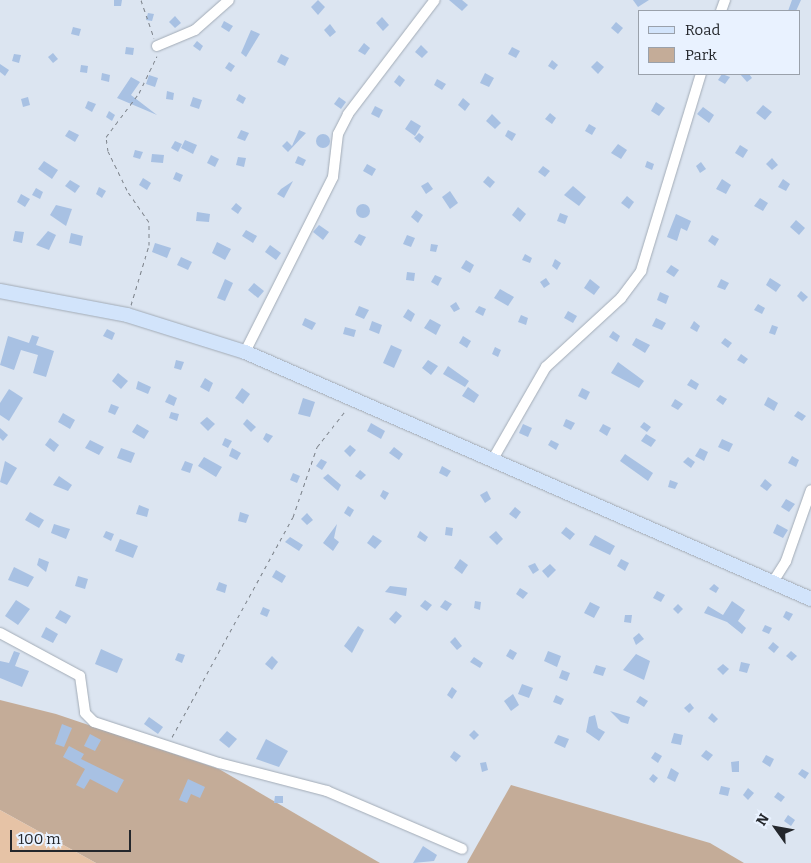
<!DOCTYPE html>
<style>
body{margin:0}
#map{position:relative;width:811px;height:863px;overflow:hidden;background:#dce5f1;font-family:Bitter,serif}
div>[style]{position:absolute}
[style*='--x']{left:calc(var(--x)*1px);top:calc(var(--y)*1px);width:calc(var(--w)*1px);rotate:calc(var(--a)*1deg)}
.green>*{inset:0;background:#c4ac98}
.water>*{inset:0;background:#e6c3a6}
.building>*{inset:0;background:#a8c1e3}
.round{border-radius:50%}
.path>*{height:1px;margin-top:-0.5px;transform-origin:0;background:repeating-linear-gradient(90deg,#7d838b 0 4px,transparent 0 8px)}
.roads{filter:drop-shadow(0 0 1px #a2abb6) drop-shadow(0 0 1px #a2abb6)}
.street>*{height:10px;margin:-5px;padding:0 5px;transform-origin:5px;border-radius:5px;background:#fff}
.secondary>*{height:14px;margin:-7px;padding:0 7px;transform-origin:7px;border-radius:7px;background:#d2e4fb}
span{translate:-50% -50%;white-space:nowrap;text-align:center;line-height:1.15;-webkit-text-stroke:4.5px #e9f2ff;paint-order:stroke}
.legend{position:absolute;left:638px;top:10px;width:162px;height:65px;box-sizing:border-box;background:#e9f2ff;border:1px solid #9aa1ab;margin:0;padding:6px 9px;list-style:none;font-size:15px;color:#24272c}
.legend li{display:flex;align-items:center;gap:10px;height:25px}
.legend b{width:25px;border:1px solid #9aa1ab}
.north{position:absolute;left:751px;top:803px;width:50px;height:50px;-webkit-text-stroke:4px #e9f2ff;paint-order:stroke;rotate:302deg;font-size:14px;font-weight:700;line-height:20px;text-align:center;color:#24272c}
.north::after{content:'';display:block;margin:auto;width:18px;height:22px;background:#24272c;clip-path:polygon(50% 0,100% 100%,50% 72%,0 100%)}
.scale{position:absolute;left:10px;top:830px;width:121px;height:22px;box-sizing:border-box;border:2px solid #24272c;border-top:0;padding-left:6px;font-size:15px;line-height:18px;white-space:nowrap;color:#24272c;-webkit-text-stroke:4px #e9f2ff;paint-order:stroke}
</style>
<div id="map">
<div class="green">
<div style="clip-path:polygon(0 700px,56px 714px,219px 769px,380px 863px,96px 863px,0 810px)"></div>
<div style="clip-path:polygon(511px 785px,710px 843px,744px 863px,467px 863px)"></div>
</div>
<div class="water">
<div style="clip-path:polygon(0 810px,96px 863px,0 863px)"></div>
</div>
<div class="building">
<div style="clip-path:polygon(114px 0,122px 0,121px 6px,114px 6px)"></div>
<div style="clip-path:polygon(318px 0,325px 7px,318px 15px,311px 7px)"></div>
<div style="clip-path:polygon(449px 0,462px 0,468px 5px,462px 11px)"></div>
<div style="clip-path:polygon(633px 0,649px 0,638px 7px)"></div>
<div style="clip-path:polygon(792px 0,801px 0,796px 11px,788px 11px)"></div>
<div style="clip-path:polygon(148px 13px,154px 14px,152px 21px,146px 20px)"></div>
<div style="clip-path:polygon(175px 16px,181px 23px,175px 28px,169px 22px)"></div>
<div style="clip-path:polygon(382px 17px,389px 25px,383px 31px,376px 23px)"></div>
<div style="clip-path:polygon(224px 21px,233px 26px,229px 32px,221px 27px)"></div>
<div style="clip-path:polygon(616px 22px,623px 28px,618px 34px,611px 28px)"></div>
<div style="clip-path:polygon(330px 24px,336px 32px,330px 37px,324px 30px)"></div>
<div style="clip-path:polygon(73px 27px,81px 29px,79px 36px,71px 34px)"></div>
<div style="clip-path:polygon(251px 30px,260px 34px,246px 57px,241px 53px)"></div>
<div style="clip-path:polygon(197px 41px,203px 46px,200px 51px,193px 46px)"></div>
<div style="clip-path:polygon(364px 43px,370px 48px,365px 55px,358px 51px)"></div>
<div style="clip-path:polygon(421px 45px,428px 52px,422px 58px,415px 52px)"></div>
<div style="clip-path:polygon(126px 47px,134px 48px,133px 55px,125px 54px)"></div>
<div style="clip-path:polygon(512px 47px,520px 51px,516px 58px,508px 54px)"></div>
<div style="clip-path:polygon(53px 53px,58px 59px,53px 63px,48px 57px)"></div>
<div style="clip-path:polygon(14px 54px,21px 55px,19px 63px,12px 61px)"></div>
<div style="clip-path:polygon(281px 54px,289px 58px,285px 66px,277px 62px)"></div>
<div style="clip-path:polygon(552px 60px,558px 65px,554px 70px,548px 66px)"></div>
<div style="clip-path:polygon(597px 61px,604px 67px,598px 74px,591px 67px)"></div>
<div style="clip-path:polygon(229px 62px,235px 66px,231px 72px,225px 68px)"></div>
<div style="clip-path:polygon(0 64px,9px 70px,5px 76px,0 72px)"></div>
<div style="clip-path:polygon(81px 65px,88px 66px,87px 73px,80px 72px)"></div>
<div style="clip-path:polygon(102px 73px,110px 75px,109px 82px,101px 80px)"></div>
<div style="clip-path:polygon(485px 73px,494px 78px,489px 87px,480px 83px)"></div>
<div style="clip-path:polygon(722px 74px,730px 77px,725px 84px,718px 80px)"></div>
<div style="clip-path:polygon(740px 74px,749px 74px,752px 78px,747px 82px)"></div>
<div style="clip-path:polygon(149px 75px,158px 78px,155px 87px,146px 84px)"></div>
<div style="clip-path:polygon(399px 75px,405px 80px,400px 87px,394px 82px)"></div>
<div style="clip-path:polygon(131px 77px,140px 82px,131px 95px,157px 115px,117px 98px)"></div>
<div style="clip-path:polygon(437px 79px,446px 84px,442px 90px,434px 85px)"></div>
<div style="clip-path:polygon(167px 91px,174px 93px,173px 100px,166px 99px)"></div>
<div style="clip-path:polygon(239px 94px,246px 98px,243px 104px,236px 100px)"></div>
<div style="clip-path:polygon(28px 97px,30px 105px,23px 107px,21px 99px)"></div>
<div style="clip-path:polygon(193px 97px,202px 100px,199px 109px,190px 106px)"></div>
<div style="clip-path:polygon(339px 97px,346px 102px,341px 109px,334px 104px)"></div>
<div style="clip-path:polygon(463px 98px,470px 104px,465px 111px,458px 105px)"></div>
<div style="clip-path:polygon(88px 101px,96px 104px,92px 112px,85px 108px)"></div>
<div style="clip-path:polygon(656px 102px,665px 108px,659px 116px,651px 111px)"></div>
<div style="clip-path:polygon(763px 105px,772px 112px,765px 120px,756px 113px)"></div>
<div style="clip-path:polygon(375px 106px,383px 110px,379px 118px,371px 114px)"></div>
<div style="clip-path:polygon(703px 107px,714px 115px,709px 123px,697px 114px)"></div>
<div style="clip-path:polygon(109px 111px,115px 115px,112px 121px,106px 117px)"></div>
<div style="clip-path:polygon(550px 113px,556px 118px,552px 124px,545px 119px)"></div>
<div style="clip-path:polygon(492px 114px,501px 123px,495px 129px,486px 121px)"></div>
<div style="clip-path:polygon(411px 120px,421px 126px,415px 136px,405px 129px)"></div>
<div style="clip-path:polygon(589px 124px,596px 128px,592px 135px,585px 131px)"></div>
<div style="clip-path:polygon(69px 130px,79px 135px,75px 142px,65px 136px)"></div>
<div style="clip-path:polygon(241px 130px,249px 133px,245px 141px,237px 138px)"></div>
<div style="clip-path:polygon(299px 130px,306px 133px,288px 152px,282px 146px,287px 141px,292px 146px)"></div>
<div style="clip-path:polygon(508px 130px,516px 134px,512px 141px,505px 136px)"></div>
<div style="clip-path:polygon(419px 133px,424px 137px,420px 143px,414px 138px)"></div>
<div class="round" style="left:316px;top:134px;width:14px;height:14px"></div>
<div style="clip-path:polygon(185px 140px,197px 145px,193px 154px,181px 148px)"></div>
<div style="clip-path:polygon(175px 141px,182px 144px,178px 152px,171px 148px)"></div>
<div style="clip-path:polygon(618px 144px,627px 150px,621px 159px,611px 153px)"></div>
<div style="clip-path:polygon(740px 145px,748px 150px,743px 158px,735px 153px)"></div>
<div style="clip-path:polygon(135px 150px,143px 152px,140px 159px,133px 157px)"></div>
<div style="clip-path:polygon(152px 154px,164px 155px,163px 163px,151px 162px)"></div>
<div style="clip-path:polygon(211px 155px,219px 159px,215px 167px,207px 163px)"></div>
<div style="clip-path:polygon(298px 156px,306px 160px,303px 166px,295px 163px)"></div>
<div style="clip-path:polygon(238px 157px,246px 158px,244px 167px,236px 165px)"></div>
<div style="clip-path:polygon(772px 158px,778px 165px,772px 170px,766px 164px)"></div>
<div style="clip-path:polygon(44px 161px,58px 170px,52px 179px,38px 169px)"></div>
<div style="clip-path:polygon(647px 161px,654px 164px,652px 170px,645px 167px)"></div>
<div style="clip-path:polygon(701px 162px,706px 169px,700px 173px,696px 166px)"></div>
<div style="clip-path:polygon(367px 164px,376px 169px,372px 176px,363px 171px)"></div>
<div style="clip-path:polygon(543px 166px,550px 171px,545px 177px,538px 172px)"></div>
<div style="clip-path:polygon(176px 172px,183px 175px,180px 182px,173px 179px)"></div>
<div style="clip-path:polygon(488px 176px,495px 182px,490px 188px,483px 182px)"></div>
<div style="clip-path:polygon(143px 178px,151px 183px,147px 190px,139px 185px)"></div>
<div style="clip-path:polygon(722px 179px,731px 185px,726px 194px,716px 189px)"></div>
<div style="clip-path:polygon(783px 179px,790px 184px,786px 191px,778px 187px)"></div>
<div style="clip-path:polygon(70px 180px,80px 186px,75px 193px,65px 186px)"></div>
<div style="clip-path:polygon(293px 181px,284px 198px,277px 194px,281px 189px)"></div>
<div style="clip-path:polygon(428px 182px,433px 189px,426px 194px,421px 186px)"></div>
<div style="clip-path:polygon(573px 186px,586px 197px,579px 206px,564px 195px)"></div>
<div style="clip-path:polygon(99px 187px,106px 191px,102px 198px,96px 194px)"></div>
<div style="clip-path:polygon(36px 188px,43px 192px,40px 199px,32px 195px)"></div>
<div style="clip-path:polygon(450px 191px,458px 203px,450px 209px,442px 197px)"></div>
<div style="clip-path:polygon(21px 194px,30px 199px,25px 207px,17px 202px)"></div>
<div style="clip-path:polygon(627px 196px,634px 202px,629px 209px,621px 203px)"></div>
<div style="clip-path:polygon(760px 198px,768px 203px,763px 211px,754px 206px)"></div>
<div style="clip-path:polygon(236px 203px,242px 208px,238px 214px,231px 209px)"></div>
<div class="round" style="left:356px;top:204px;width:14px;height:14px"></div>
<div style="clip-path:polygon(56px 205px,72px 209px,66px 226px,50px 215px)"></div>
<div style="clip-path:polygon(518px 207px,526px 214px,520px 222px,512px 215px)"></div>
<div style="clip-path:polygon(416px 210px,423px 215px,418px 223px,411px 217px)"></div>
<div style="clip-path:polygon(197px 212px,210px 214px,209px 222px,196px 221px)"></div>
<div style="clip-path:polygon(560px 213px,568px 216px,565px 224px,557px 221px)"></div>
<div style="clip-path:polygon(676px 214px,691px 221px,687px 231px,681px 228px,677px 241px,667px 237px)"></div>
<div style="clip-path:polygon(796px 220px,805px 228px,799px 235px,790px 227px)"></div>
<div style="clip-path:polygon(319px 225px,329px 232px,323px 240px,313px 232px)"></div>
<div style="clip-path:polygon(246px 230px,257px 236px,253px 243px,242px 236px)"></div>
<div style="clip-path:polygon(15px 231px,24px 232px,22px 243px,13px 241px)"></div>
<div style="clip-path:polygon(48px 231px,56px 235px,49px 250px,36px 245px)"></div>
<div style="clip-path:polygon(71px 233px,83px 236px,81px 246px,69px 243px)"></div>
<div style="clip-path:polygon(359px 234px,366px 237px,361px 246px,354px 242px)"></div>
<div style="clip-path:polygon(407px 235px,415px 238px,411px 247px,403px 244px)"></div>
<div style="clip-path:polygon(712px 235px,719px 239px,715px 246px,708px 241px)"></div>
<div style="clip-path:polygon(217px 242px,231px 249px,225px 260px,212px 253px)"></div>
<div style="clip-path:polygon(155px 243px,171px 248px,167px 258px,152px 252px)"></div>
<div style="clip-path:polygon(431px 244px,438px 245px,436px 252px,430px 251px)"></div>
<div style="clip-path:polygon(270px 245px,281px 253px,276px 260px,265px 252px)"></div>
<div style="clip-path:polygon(525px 254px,532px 258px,530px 263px,522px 260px)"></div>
<div style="clip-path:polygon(181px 257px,192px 262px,188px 270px,177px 265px)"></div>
<div style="clip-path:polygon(555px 259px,561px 263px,557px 270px,552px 266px)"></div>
<div style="clip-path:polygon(466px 260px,474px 265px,470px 273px,461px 268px)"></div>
<div style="clip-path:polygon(671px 265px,679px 270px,674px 277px,666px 272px)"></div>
<div style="clip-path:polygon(407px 272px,415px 273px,414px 281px,406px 280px)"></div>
<div style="clip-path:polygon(435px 275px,442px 278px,438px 286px,431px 282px)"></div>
<div style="clip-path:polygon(546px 278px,550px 284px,544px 288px,540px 282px)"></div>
<div style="clip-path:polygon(770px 278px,781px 285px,776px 292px,766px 285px)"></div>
<div style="clip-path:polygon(225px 279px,233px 283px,225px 301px,217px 298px)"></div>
<div style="clip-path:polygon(590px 279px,600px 287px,594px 295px,584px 288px)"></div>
<div style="clip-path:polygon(721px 279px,729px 283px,725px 290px,717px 287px)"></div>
<div style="clip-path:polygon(254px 283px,264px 291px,258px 298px,248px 290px)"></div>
<div style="clip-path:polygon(500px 289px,514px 297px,508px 306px,494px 298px)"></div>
<div style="clip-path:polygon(801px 291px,808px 297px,803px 302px,797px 296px)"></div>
<div style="clip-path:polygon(660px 292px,669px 296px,666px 304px,657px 300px)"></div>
<div style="clip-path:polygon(456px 302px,460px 309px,454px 312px,450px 306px)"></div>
<div style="clip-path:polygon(758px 304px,765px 308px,762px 314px,754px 310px)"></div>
<div style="clip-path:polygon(359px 306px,369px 310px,364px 319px,355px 315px)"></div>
<div style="clip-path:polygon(479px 306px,486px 309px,483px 316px,475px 312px)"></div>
<div style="clip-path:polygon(408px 309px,415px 314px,411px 322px,403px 317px)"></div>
<div style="clip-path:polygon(568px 311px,577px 316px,573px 323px,564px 318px)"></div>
<div style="clip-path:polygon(521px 315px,528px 318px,526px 325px,518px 322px)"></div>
<div style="clip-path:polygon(305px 318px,316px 323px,312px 330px,302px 325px)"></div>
<div style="clip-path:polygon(656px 318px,666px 323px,662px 330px,652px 326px)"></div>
<div style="clip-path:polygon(430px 319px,441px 325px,436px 335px,424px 328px)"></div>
<div style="clip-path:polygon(372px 321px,382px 325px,379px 334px,369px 330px)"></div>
<div style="clip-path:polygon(694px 321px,700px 326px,697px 332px,690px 328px)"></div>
<div style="clip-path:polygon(772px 325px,778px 327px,775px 335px,769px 333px)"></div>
<div style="clip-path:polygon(345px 327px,356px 330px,354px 337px,343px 334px)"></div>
<div style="clip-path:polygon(107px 329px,115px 333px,112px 340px,103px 336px)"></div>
<div style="clip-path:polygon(613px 331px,620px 336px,617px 342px,609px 337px)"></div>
<div style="clip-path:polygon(32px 335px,39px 337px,36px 345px,54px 351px,46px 377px,33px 373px,38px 355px,21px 350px,14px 370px,0 365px,8px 336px,29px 343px)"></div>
<div style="clip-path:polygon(463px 336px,471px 341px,467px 348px,459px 343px)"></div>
<div style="clip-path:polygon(636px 338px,650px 345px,645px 353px,632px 345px)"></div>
<div style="clip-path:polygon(725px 338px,732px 343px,728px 348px,721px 343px)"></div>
<div style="clip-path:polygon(391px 345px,402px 350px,394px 368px,383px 363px)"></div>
<div style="clip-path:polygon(495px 347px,501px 350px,498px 357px,492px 354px)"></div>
<div style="clip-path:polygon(741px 354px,748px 359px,744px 364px,737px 360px)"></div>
<div style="clip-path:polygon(176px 360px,184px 362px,181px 370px,174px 368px)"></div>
<div style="clip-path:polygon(428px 360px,438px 366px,431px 375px,422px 368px)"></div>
<div style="clip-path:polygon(618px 362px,644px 381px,639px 388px,611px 373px)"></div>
<div style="clip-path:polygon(448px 366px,469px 381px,465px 387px,443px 374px)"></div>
<div style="clip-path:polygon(118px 373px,128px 381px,121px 389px,112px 381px)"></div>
<div style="clip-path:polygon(205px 378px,213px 383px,209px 392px,200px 387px)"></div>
<div style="clip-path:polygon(691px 379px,699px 384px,696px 390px,687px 385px)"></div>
<div style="clip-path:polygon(138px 381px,151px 387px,148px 394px,136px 389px)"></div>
<div style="clip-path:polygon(468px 387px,479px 395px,474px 403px,462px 396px)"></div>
<div style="clip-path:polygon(242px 388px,250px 394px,243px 404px,235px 398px)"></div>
<div style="clip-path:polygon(582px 388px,590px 392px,586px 400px,578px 396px)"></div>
<div style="clip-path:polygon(9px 389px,23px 398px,9px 421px,0 415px,0 403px)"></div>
<div style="clip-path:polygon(169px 394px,177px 398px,174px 406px,165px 402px)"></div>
<div style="clip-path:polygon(720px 395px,727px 399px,723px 405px,716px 400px)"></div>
<div style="clip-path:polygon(768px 397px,778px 403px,774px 411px,764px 405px)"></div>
<div style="clip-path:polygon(303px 398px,315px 402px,310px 417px,298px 414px)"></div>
<div style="clip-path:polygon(675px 399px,683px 404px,678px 410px,671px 406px)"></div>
<div style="clip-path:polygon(111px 404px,119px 407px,115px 415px,108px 412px)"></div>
<div style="clip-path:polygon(798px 411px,806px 416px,802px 421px,794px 416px)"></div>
<div style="clip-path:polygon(171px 412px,179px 414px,177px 421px,169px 418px)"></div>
<div style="clip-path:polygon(63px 413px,75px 420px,70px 429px,58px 422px)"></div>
<div style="clip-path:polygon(207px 417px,215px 424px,208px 431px,200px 423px)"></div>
<div style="clip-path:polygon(247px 419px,256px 427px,251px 432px,243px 424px)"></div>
<div style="clip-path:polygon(566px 419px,575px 423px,571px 430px,563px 426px)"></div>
<div style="clip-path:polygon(644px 422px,651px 427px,647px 432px,640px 427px)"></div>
<div style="clip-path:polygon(371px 423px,385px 431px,381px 439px,367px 431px)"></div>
<div style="clip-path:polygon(137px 424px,149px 431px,144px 439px,132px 432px)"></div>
<div style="clip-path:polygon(523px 424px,532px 428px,528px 437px,519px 433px)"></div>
<div style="clip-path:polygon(603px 424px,611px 428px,607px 436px,599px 431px)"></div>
<div style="clip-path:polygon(0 428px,8px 435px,3px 441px,0 438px)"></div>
<div style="clip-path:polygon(266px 433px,273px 436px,268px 443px,263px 439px)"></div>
<div style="clip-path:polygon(646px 434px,656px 440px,651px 447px,641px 441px)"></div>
<div style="clip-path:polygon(50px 438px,59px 445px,54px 452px,45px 445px)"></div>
<div style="clip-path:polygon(225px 438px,232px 441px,228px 448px,222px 445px)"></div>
<div style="clip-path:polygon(722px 439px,733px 444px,729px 452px,718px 447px)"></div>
<div style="clip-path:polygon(90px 440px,104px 447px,99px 455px,85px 448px)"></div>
<div style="clip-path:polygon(551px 440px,559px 444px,556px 450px,548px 445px)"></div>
<div style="clip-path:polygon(350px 445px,356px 450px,350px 457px,344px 451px)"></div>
<div style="clip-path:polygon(394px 447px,403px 454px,399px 460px,389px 453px)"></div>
<div style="clip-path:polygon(121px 448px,135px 453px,131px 463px,117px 458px)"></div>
<div style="clip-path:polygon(232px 448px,241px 453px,237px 460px,229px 456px)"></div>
<div style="clip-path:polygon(700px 448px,708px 452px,704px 461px,695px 456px)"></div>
<div style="clip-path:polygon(625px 454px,653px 473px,648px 481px,620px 461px)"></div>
<div style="clip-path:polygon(792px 456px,799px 460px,796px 467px,788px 463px)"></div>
<div style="clip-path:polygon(204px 457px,222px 467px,216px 477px,198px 466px)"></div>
<div style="clip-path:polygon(688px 457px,695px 462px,691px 468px,683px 462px)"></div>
<div style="clip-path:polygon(321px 459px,327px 462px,322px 470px,316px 466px)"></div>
<div style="clip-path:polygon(5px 461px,17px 468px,7px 485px,0 482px)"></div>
<div style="clip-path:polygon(185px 461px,193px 464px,190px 473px,181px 470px)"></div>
<div style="clip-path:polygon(442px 466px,451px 471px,447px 477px,439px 473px)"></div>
<div style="clip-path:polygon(360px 470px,366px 475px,361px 480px,355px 476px)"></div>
<div style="clip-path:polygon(293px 473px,300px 476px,297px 483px,290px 480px)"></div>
<div style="clip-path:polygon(328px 474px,341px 485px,338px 491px,323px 478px)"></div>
<div style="clip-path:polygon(59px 476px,72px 485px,68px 491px,53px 485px)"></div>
<div style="clip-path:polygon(765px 479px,772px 485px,767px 491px,760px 486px)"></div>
<div style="clip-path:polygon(670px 480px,678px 483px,675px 489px,668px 487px)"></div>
<div style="clip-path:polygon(383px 490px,389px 493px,385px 500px,380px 496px)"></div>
<div style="clip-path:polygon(487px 491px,491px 499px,485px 503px,480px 495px)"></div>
<div style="clip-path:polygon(786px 499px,795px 504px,789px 512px,781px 507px)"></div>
<div style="clip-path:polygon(139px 505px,149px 509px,147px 517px,136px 514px)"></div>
<div style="clip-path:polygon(348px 506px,354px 510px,350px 517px,344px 513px)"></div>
<div style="clip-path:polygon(515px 507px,521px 512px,516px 519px,509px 514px)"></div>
<div style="clip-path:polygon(30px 512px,44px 520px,39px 528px,25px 520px)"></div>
<div style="clip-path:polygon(240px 512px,249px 515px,246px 523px,238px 521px)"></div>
<div style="clip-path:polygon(307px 513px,313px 520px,307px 525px,301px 519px)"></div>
<div style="clip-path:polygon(54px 524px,70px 529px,66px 539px,51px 533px)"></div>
<div style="clip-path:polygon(337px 524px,334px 538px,339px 542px,333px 551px,323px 543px)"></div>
<div style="clip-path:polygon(777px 524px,788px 530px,783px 538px,773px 533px)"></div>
<div style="clip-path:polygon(446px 527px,453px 528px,452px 536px,445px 535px)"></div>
<div style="clip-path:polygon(566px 527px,575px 534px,570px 540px,561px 533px)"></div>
<div style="clip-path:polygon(106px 531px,114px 534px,111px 541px,103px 537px)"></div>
<div style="clip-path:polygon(420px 531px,428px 537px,425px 542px,417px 537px)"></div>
<div style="clip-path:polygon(496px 531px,503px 539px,497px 545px,489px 537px)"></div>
<div style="clip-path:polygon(373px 535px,382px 541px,375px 549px,367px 543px)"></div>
<div style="clip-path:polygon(595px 535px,615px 546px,610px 555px,589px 545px)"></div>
<div style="clip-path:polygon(290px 537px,303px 545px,299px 551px,285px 542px)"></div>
<div style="clip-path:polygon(120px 539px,138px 546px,133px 558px,115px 551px)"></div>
<div style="clip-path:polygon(39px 558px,49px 562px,46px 572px,37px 565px)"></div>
<div style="clip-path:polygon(460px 559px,468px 565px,462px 574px,454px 568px)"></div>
<div style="clip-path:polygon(621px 559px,629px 563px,625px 571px,617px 566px)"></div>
<div style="clip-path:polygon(535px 563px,539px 570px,533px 574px,528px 566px)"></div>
<div style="clip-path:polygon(550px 564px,556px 570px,548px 578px,542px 571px)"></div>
<div style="clip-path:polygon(14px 567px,34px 577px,28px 587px,8px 580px)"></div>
<div style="clip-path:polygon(276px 570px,286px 576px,282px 583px,272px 577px)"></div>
<div style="clip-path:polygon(78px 576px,88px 579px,85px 589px,75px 586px)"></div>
<div style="clip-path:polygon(219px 582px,227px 585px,225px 593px,216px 590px)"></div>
<div style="clip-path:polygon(714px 584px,719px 588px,716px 593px,709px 589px)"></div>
<div style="clip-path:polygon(390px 586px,407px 588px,406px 596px,385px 592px)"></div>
<div style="clip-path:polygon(520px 588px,528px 593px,523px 599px,516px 594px)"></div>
<div style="clip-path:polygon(657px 591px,665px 595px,661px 602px,653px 598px)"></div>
<div style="clip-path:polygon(16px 600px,30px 609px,18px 625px,5px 616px)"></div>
<div style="clip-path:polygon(425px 600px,432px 605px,427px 611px,420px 606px)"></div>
<div style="clip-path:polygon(445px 600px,452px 604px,447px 611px,440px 607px)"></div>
<div style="clip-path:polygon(475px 601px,481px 602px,480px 610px,474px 608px)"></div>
<div style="clip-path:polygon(732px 601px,745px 610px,738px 621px,746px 628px,742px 634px,727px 622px,704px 613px,708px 606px,723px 615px)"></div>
<div style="clip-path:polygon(590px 602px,600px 607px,594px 618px,584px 613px)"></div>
<div style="clip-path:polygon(678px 604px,683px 609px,678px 614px,673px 609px)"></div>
<div style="clip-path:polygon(263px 607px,270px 610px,267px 617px,260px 614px)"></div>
<div style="clip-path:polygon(60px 610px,71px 616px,66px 624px,55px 618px)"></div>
<div style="clip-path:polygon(396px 611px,402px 616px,395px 624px,389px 619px)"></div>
<div style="clip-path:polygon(786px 611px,793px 614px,789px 621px,783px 617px)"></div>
<div style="clip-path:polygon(625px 615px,632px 615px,631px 623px,624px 622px)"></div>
<div style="clip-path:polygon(765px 625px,772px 628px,769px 634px,762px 631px)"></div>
<div style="clip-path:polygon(358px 626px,364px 630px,352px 653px,344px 646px)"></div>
<div style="clip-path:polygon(46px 627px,58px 634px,53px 643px,41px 637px)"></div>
<div style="clip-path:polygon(639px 633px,644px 639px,636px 645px,633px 638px)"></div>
<div style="clip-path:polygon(455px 637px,462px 646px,457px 650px,450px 642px)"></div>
<div style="clip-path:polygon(773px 642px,779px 647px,774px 653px,768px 648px)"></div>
<div style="clip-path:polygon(101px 649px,123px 659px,117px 673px,95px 664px)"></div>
<div style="clip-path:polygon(510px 649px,517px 653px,513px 660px,506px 656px)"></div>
<div style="clip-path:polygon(14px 651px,20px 653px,15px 666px,29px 671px,22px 687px,0 678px,0 661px,9px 663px)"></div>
<div style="clip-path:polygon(548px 651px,561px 656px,557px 667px,544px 661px)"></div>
<div style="clip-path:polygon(791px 651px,797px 656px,792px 661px,786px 656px)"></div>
<div style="clip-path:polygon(178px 653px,185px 655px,182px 663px,175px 660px)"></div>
<div style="clip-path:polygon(636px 654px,650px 661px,644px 680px,623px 670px)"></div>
<div style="clip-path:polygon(272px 656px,278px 662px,272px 670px,265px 664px)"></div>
<div style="clip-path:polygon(474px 657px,483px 663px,480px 668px,470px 662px)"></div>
<div style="clip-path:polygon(741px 662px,750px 664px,747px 673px,739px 671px)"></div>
<div style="clip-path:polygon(723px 664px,729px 669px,723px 675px,717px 669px)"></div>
<div style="clip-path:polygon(596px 665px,606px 668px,603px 676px,593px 673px)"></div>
<div style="clip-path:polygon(562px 670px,570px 673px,567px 681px,559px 678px)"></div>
<div style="clip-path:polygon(522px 684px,533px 688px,529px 698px,518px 694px)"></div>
<div style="clip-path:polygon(452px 687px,457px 691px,452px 699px,447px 695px)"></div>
<div style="clip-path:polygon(513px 694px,519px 705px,511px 711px,504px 701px)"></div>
<div style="clip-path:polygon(556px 695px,564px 699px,561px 705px,553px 702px)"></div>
<div style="clip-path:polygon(640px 696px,648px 701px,644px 707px,636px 702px)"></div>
<div style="clip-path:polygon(690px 703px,694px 708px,689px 713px,684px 708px)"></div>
<div style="clip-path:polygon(610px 711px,630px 717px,628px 724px,621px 722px)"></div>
<div style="clip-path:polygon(712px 713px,718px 719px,714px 723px,708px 718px)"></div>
<div style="clip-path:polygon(595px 715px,598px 728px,605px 732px,599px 741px,586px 732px,589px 717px)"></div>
<div style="clip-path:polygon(149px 717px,163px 727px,158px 734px,144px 724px)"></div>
<div style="clip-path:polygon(62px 724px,72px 728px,64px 747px,55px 744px)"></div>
<div style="clip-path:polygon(474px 730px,479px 735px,474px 740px,469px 735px)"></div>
<div style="clip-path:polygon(227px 731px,237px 739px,229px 748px,219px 740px)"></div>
<div style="clip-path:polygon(674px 733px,683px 735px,681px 745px,671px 743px)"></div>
<div style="clip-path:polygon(90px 734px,101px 740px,95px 751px,84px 746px)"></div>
<div style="clip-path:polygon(558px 735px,569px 739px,565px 748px,554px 743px)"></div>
<div style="clip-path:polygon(266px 739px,288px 751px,279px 767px,256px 759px)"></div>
<div style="clip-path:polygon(69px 746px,84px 754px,81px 759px,124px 780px,117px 793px,90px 779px,84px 789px,76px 785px,85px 769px,63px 757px)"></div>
<div style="clip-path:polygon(706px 750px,713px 755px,708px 761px,701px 756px)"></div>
<div style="clip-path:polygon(454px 751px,461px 756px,456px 762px,450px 757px)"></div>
<div style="clip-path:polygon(655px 752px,662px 756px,658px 763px,651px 758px)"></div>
<div style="clip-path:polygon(766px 755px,774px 759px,770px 767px,762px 762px)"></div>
<div style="clip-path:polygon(739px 761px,739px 772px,732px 772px,731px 762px)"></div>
<div style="clip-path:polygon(486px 762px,488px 770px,482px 772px,480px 763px)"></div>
<div style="clip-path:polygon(671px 768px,679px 773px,675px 782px,667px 778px)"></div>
<div style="clip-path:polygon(802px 769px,809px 773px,805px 779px,798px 774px)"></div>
<div style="clip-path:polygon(653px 774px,658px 778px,654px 783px,649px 779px)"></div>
<div style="clip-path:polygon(188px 779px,205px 787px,200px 798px,191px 794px,187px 803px,179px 800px)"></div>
<div style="clip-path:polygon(721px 786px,730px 788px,728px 796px,719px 794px)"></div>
<div style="clip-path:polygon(748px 788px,754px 793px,748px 800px,743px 795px)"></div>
<div style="clip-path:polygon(778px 792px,785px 797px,781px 802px,774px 797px)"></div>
<div style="clip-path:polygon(275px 796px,283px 796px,283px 803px,274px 803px)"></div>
<div style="clip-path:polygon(788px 815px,795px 820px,791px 826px,784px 821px)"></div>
<div style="clip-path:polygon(423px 846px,437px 855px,434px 861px,413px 863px)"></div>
</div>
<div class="path">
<div style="--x:141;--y:0;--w:40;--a:71.1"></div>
<div style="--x:131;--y:305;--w:63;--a:-73.3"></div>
<div style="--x:149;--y:245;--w:23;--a:-90"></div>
<div style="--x:149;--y:222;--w:39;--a:-125"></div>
<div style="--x:127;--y:190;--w:43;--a:-116"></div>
<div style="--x:108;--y:151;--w:14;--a:-98"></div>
<div style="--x:106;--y:137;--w:55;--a:-53.1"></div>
<div style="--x:139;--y:93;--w:41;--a:-64.1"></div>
<div style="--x:172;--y:737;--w:251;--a:-61.2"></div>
<div style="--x:293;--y:517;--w:74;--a:-71.1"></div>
<div style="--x:317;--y:447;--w:47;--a:-51.9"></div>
</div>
<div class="roads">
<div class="street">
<div style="--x:721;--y:11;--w:12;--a:-70"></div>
<div style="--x:157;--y:46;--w:41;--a:-22.8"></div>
<div style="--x:195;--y:30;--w:45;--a:-41.4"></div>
<div style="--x:245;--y:352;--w:196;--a:-63.3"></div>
<div style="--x:333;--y:177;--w:43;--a:-83.4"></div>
<div style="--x:338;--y:134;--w:22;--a:-63"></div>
<div style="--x:348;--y:114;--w:143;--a:-52.7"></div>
<div style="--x:493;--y:459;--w:106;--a:-60.1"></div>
<div style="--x:546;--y:367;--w:102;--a:-42.6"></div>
<div style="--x:621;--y:298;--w:34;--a:-53"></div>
<div style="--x:641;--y:271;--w:206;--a:-73.1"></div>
<div style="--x:773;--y:582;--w:25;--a:-58"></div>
<div style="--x:786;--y:561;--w:75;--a:-70.6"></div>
<div style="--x:0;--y:633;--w:91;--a:28.3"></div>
<div style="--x:80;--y:676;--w:37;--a:82"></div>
<div style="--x:85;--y:713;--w:13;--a:45"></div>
<div style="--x:94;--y:722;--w:132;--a:18.2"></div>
<div style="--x:219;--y:763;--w:112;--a:14.5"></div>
<div style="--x:327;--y:791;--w:147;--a:23.2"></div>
</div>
<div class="secondary">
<div style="--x:0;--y:291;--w:129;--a:10.7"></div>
<div style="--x:127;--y:315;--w:124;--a:17.4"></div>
<div style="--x:245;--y:352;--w:618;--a:23.58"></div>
</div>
</div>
<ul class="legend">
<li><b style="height:6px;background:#d2e4fb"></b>Road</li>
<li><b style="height:14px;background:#c4ac98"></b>Park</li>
</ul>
<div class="north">N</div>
<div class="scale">100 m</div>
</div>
